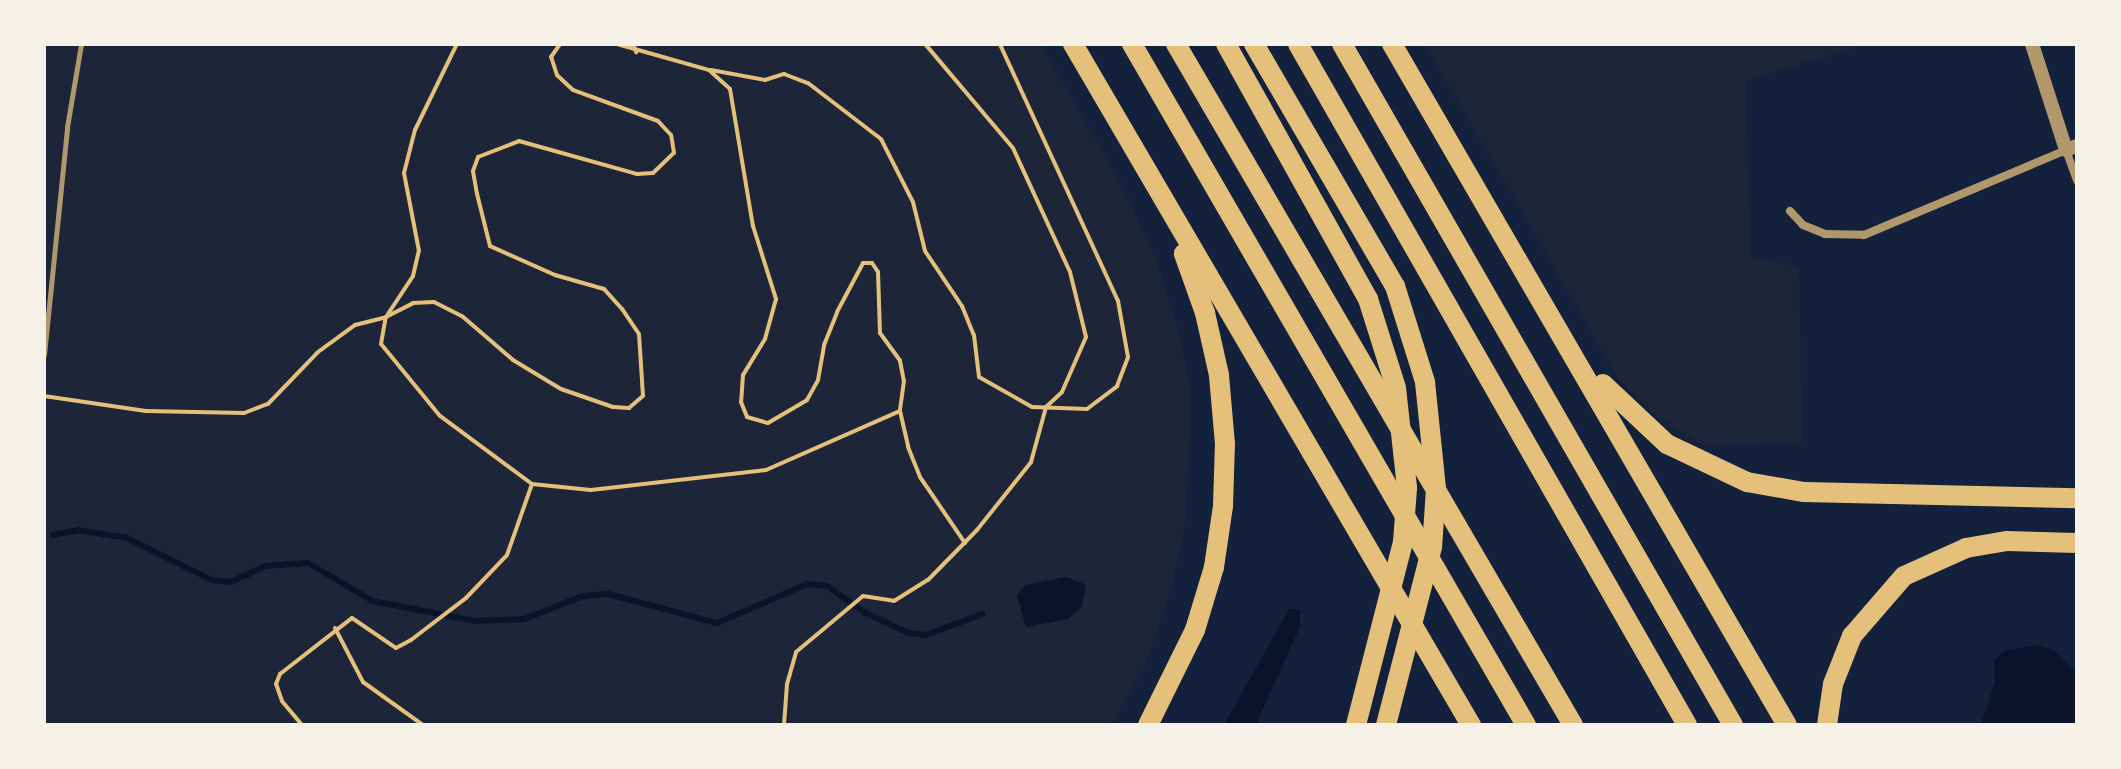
<!DOCTYPE html>
<style>
body{margin:0}
#map{position:relative;width:2121px;height:769px;overflow:hidden;background:#14213d;font-family:"Noto Serif",serif}
div>[style]{position:absolute}
[style*='--x']{left:calc(var(--x)*1px);top:calc(var(--y)*1px);width:calc(var(--w)*1px);rotate:calc(var(--a)*1deg)}
.green>*{inset:0;background:#1d2539}
.water>*{inset:0;background:#0b132b}
.stream>*{height:6px;margin:-3px;padding:0 3px;transform-origin:3px;border-radius:3px;background:#0b132b}
.path>*{height:4px;margin:-2px;padding:0 2px;transform-origin:2px;border-radius:2px;background:#e5c07b}
.service>*{height:5px;margin:-2.5px;padding:0 2.5px;transform-origin:2.5px;border-radius:2.5px;background:#b1986c}
.minor>*{height:8px;margin:-4px;padding:0 4px;transform-origin:4px;border-radius:4px;background:#b1986c}
.tertiary>*{height:14px;margin:-7px;padding:0 7px;transform-origin:7px;border-radius:7px;background:#b1986c}
.motorway>*{height:20px;margin:-10px;padding:0 10px;transform-origin:10px;border-radius:10px;background:#e5c07b}
span{translate:-50% -50%;white-space:nowrap;text-align:center;line-height:1.15;-webkit-text-stroke:6px #f6f1e7;paint-order:stroke}
.frame{position:absolute;inset:0;border:46px solid #f6f1e7;pointer-events:none}
</style>
<div id="map">
<div class="green">
<div style="clip-path:polygon(44px 44px,1041px 44px,1123px 187px,1157px 262px,1179px 332px,1191px 394px,1186px 519px,1172px 587px,1144px 668px,1111px 725px,44px 725px)"></div>
<div style="clip-path:polygon(1425px 44px,1864px 44px,1746px 81px,1750px 256px,1799px 267px,1802px 443px,1702px 445px,1654px 414px,1619px 380px)"></div>
</div>
<div class="water">
<div style="clip-path:polygon(1066px 577px,1086px 585px,1082px 606px,1068px 619px,1026px 627px,1017px 596px,1025px 585px)"></div>
<div style="clip-path:polygon(1289px 609px,1300px 609px,1300px 627px,1256px 725px,1224px 725px)"></div>
<div style="clip-path:polygon(2037px 645px,2052px 649px,2077px 673px,2077px 725px,1981px 725px,1995px 682px,1994px 659px,2006px 650px)"></div>
</div>
<div class="stream">
<div style="--x:53;--y:535;--w:25;--a:-11"></div>
<div style="--x:78;--y:530;--w:50;--a:9.3"></div>
<div style="--x:127;--y:538;--w:95;--a:26.3"></div>
<div style="--x:212;--y:580;--w:19;--a:6"></div>
<div style="--x:231;--y:582;--w:38;--a:-25"></div>
<div style="--x:265;--y:566;--w:43;--a:-4"></div>
<div style="--x:308;--y:563;--w:75;--a:30.3"></div>
<div style="--x:373;--y:601;--w:104;--a:11.1"></div>
<div style="--x:475;--y:621;--w:49;--a:-2.3"></div>
<div style="--x:524;--y:619;--w:63;--a:-21.3"></div>
<div style="--x:583;--y:596;--w:25;--a:-5"></div>
<div style="--x:608;--y:594;--w:113;--a:14.9"></div>
<div style="--x:717;--y:623;--w:98;--a:-23.4"></div>
<div style="--x:807;--y:584;--w:20;--a:6"></div>
<div style="--x:827;--y:586;--w:45;--a:35.1"></div>
<div style="--x:864;--y:612;--w:49;--a:25.5"></div>
<div style="--x:908;--y:633;--w:18;--a:6"></div>
<div style="--x:926;--y:635;--w:60;--a:-20.6"></div>
</div>
<div class="path">
<div style="--x:617;--y:44;--w:96;--a:15.8"></div>
<div style="--x:709;--y:70;--w:28;--a:42"></div>
<div style="--x:730;--y:89;--w:139;--a:80.5"></div>
<div style="--x:753;--y:226;--w:77;--a:72.5"></div>
<div style="--x:776;--y:299;--w:41;--a:105.4"></div>
<div style="--x:765;--y:339;--w:42;--a:121.4"></div>
<div style="--x:743;--y:375;--w:27;--a:94"></div>
<div style="--x:741;--y:402;--w:16;--a:68"></div>
<div style="--x:747;--y:417;--w:22;--a:16"></div>
<div style="--x:768;--y:423;--w:45;--a:-30.5"></div>
<div style="--x:807;--y:400;--w:23;--a:-61"></div>
<div style="--x:818;--y:380;--w:36;--a:-80"></div>
<div style="--x:824;--y:345;--w:35;--a:-68"></div>
<div style="--x:837;--y:312;--w:55;--a:-62"></div>
<div style="--x:863;--y:263;--w:9;--a:0"></div>
<div style="--x:872;--y:263;--w:11;--a:56"></div>
<div style="--x:878;--y:272;--w:61;--a:88.1"></div>
<div style="--x:880;--y:333;--w:34;--a:54"></div>
<div style="--x:900;--y:361;--w:20;--a:79"></div>
<div style="--x:904;--y:381;--w:30;--a:98"></div>
<div style="--x:900;--y:411;--w:37;--a:77"></div>
<div style="--x:908;--y:447;--w:32;--a:68"></div>
<div style="--x:920;--y:477;--w:80;--a:55.7"></div>
<div style="--x:633;--y:44;--w:9;--a:69"></div>
<div style="--x:840;--y:44;--w:15;--a:0"></div>
<div style="--x:711;--y:70;--w:55;--a:10.5"></div>
<div style="--x:765;--y:80;--w:20;--a:-18"></div>
<div style="--x:784;--y:74;--w:26;--a:21"></div>
<div style="--x:808;--y:83;--w:92;--a:37.5"></div>
<div style="--x:881;--y:139;--w:71;--a:63.1"></div>
<div style="--x:913;--y:202;--w:50;--a:76.2"></div>
<div style="--x:925;--y:251;--w:66;--a:56.1"></div>
<div style="--x:962;--y:306;--w:31;--a:68"></div>
<div style="--x:974;--y:335;--w:42;--a:83.2"></div>
<div style="--x:979;--y:377;--w:61;--a:29.5"></div>
<div style="--x:1032;--y:407;--w:55;--a:2.1"></div>
<div style="--x:1087;--y:409;--w:38;--a:-37"></div>
<div style="--x:1117;--y:386;--w:31;--a:-69"></div>
<div style="--x:1128;--y:357;--w:57;--a:-100.1"></div>
<div style="--x:1118;--y:301;--w:283;--a:-114.7"></div>
<div style="--x:44;--y:396;--w:103;--a:8.4"></div>
<div style="--x:146;--y:411;--w:98;--a:1.2"></div>
<div style="--x:244;--y:413;--w:26;--a:-21"></div>
<div style="--x:268;--y:404;--w:72;--a:-46.1"></div>
<div style="--x:318;--y:352;--w:46;--a:-36.1"></div>
<div style="--x:355;--y:325;--w:32;--a:-14"></div>
<div style="--x:386;--y:317;--w:49;--a:-56.6"></div>
<div style="--x:413;--y:276;--w:26;--a:-77"></div>
<div style="--x:419;--y:251;--w:79;--a:-100.9"></div>
<div style="--x:404;--y:173;--w:44;--a:-75.7"></div>
<div style="--x:415;--y:130;--w:96;--a:-64"></div>
<div style="--x:532;--y:484;--w:59;--a:5.8"></div>
<div style="--x:591;--y:490;--w:176;--a:-6.5"></div>
<div style="--x:766;--y:470;--w:146;--a:-23.8"></div>
<div style="--x:335;--y:628;--w:61;--a:62.6"></div>
<div style="--x:363;--y:682;--w:74;--a:35.6"></div>
<div style="--x:302;--y:725;--w:31;--a:-130"></div>
<div style="--x:282;--y:701;--w:18;--a:-109"></div>
<div style="--x:276;--y:684;--w:11;--a:-68"></div>
<div style="--x:280;--y:674;--w:91;--a:-37.9"></div>
<div style="--x:352;--y:618;--w:53;--a:34.3"></div>
<div style="--x:396;--y:648;--w:17;--a:-28"></div>
<div style="--x:411;--y:640;--w:69;--a:-37.4"></div>
<div style="--x:466;--y:598;--w:59;--a:-46.4"></div>
<div style="--x:507;--y:555;--w:75;--a:-70.6"></div>
<div style="--x:532;--y:484;--w:114;--a:-143.5"></div>
<div style="--x:440;--y:416;--w:93;--a:-129.3"></div>
<div style="--x:381;--y:344;--w:27;--a:-80"></div>
<div style="--x:386;--y:317;--w:30;--a:-27"></div>
<div style="--x:413;--y:303;--w:21;--a:-3"></div>
<div style="--x:434;--y:302;--w:31;--a:27"></div>
<div style="--x:462;--y:316;--w:67;--a:40.8"></div>
<div style="--x:513;--y:360;--w:56;--a:31.1"></div>
<div style="--x:561;--y:389;--w:55;--a:19.1"></div>
<div style="--x:613;--y:407;--w:16;--a:4"></div>
<div style="--x:629;--y:408;--w:18;--a:-41"></div>
<div style="--x:643;--y:396;--w:62;--a:-93.7"></div>
<div style="--x:639;--y:334;--w:30;--a:-124"></div>
<div style="--x:622;--y:309;--w:27;--a:-132"></div>
<div style="--x:604;--y:289;--w:51;--a:-164.1"></div>
<div style="--x:555;--y:275;--w:71;--a:-156"></div>
<div style="--x:490;--y:246;--w:54;--a:-104"></div>
<div style="--x:477;--y:194;--w:23;--a:-100"></div>
<div style="--x:473;--y:171;--w:15;--a:-70"></div>
<div style="--x:478;--y:157;--w:44;--a:-21.3"></div>
<div style="--x:519;--y:141;--w:123;--a:15.6"></div>
<div style="--x:637;--y:174;--w:16;--a:-4"></div>
<div style="--x:653;--y:173;--w:29;--a:-44"></div>
<div style="--x:674;--y:153;--w:18;--a:-99"></div>
<div style="--x:671;--y:135;--w:19;--a:-133"></div>
<div style="--x:658;--y:121;--w:90;--a:-160"></div>
<div style="--x:573;--y:90;--w:22;--a:-137"></div>
<div style="--x:557;--y:75;--w:19;--a:-108"></div>
<div style="--x:551;--y:57;--w:16;--a:-55"></div>
<div style="--x:784;--y:725;--w:41;--a:-85.8"></div>
<div style="--x:787;--y:684;--w:33;--a:-74"></div>
<div style="--x:796;--y:652;--w:87;--a:-39.9"></div>
<div style="--x:863;--y:596;--w:31;--a:9"></div>
<div style="--x:894;--y:601;--w:40;--a:-32"></div>
<div style="--x:928;--y:580;--w:70;--a:-45.6"></div>
<div style="--x:977;--y:530;--w:87;--a:-51.5"></div>
<div style="--x:1031;--y:462;--w:57;--a:-74.7"></div>
<div style="--x:1046;--y:407;--w:22;--a:-43"></div>
<div style="--x:1062;--y:392;--w:60;--a:-66.4"></div>
<div style="--x:1086;--y:337;--w:67;--a:-103.8"></div>
<div style="--x:1070;--y:272;--w:136;--a:-114.7"></div>
<div style="--x:1013;--y:148;--w:136;--a:-130.2"></div>
</div>
<div class="service">
<div style="--x:44;--y:355;--w:229;--a:-84.2"></div>
<div style="--x:67;--y:127;--w:84;--a:-80.4"></div>
</div>
<div class="minor">
<div style="--x:1790;--y:211;--w:19;--a:47"></div>
<div style="--x:1803;--y:225;--w:24;--a:22"></div>
<div style="--x:1825;--y:234;--w:39;--a:1"></div>
<div style="--x:1864;--y:235;--w:219;--a:-22.8"></div>
<div style="--x:2066;--y:150;--w:33;--a:70"></div>
</div>
<div class="tertiary">
<div style="--x:2032;--y:44;--w:111;--a:72.2"></div>
<div style="--x:2066;--y:150;--w:12;--a:-20"></div>
</div>
<div class="motorway">
<div style="--x:1073;--y:44;--w:789;--a:59.7"></div>
<div style="--x:1132;--y:44;--w:787;--a:59.95"></div>
<div style="--x:1176;--y:44;--w:788;--a:59.76"></div>
<div style="--x:1226;--y:44;--w:292;--a:60.9"></div>
<div style="--x:1368;--y:299;--w:93;--a:72.5"></div>
<div style="--x:1396;--y:388;--w:101;--a:83.7"></div>
<div style="--x:1407;--y:488;--w:54;--a:94.2"></div>
<div style="--x:1403;--y:542;--w:189;--a:104.4"></div>
<div style="--x:1254;--y:44;--w:280;--a:59.8"></div>
<div style="--x:1395;--y:286;--w:101;--a:72.6"></div>
<div style="--x:1425;--y:382;--w:108;--a:84.1"></div>
<div style="--x:1436;--y:489;--w:58;--a:93.9"></div>
<div style="--x:1432;--y:547;--w:184;--a:104.5"></div>
<div style="--x:1298;--y:44;--w:784;--a:60.26"></div>
<div style="--x:1342;--y:44;--w:785;--a:60.14"></div>
<div style="--x:1392;--y:44;--w:787;--a:59.89"></div>
<div style="--x:1603;--y:384;--w:88;--a:43.2"></div>
<div style="--x:1667;--y:444;--w:89;--a:25.4"></div>
<div style="--x:1747;--y:482;--w:58;--a:10"></div>
<div style="--x:1804;--y:492;--w:273;--a:1.3"></div>
<div style="--x:1148;--y:725;--w:106;--a:-63.7"></div>
<div style="--x:1195;--y:630;--w:66;--a:-73.2"></div>
<div style="--x:1214;--y:567;--w:62;--a:-81.6"></div>
<div style="--x:1223;--y:506;--w:62;--a:-88.2"></div>
<div style="--x:1225;--y:444;--w:69;--a:-95"></div>
<div style="--x:1219;--y:375;--w:64;--a:-102.7"></div>
<div style="--x:1205;--y:313;--w:63;--a:-109.6"></div>
<div style="--x:1827;--y:725;--w:41;--a:-81.7"></div>
<div style="--x:1833;--y:684;--w:52;--a:-68.4"></div>
<div style="--x:1852;--y:636;--w:79;--a:-49.1"></div>
<div style="--x:1904;--y:576;--w:68;--a:-24.3"></div>
<div style="--x:1966;--y:548;--w:42;--a:-9.7"></div>
<div style="--x:2007;--y:541;--w:70;--a:1.6"></div>
</div>
<div class="frame"></div>
</div>
